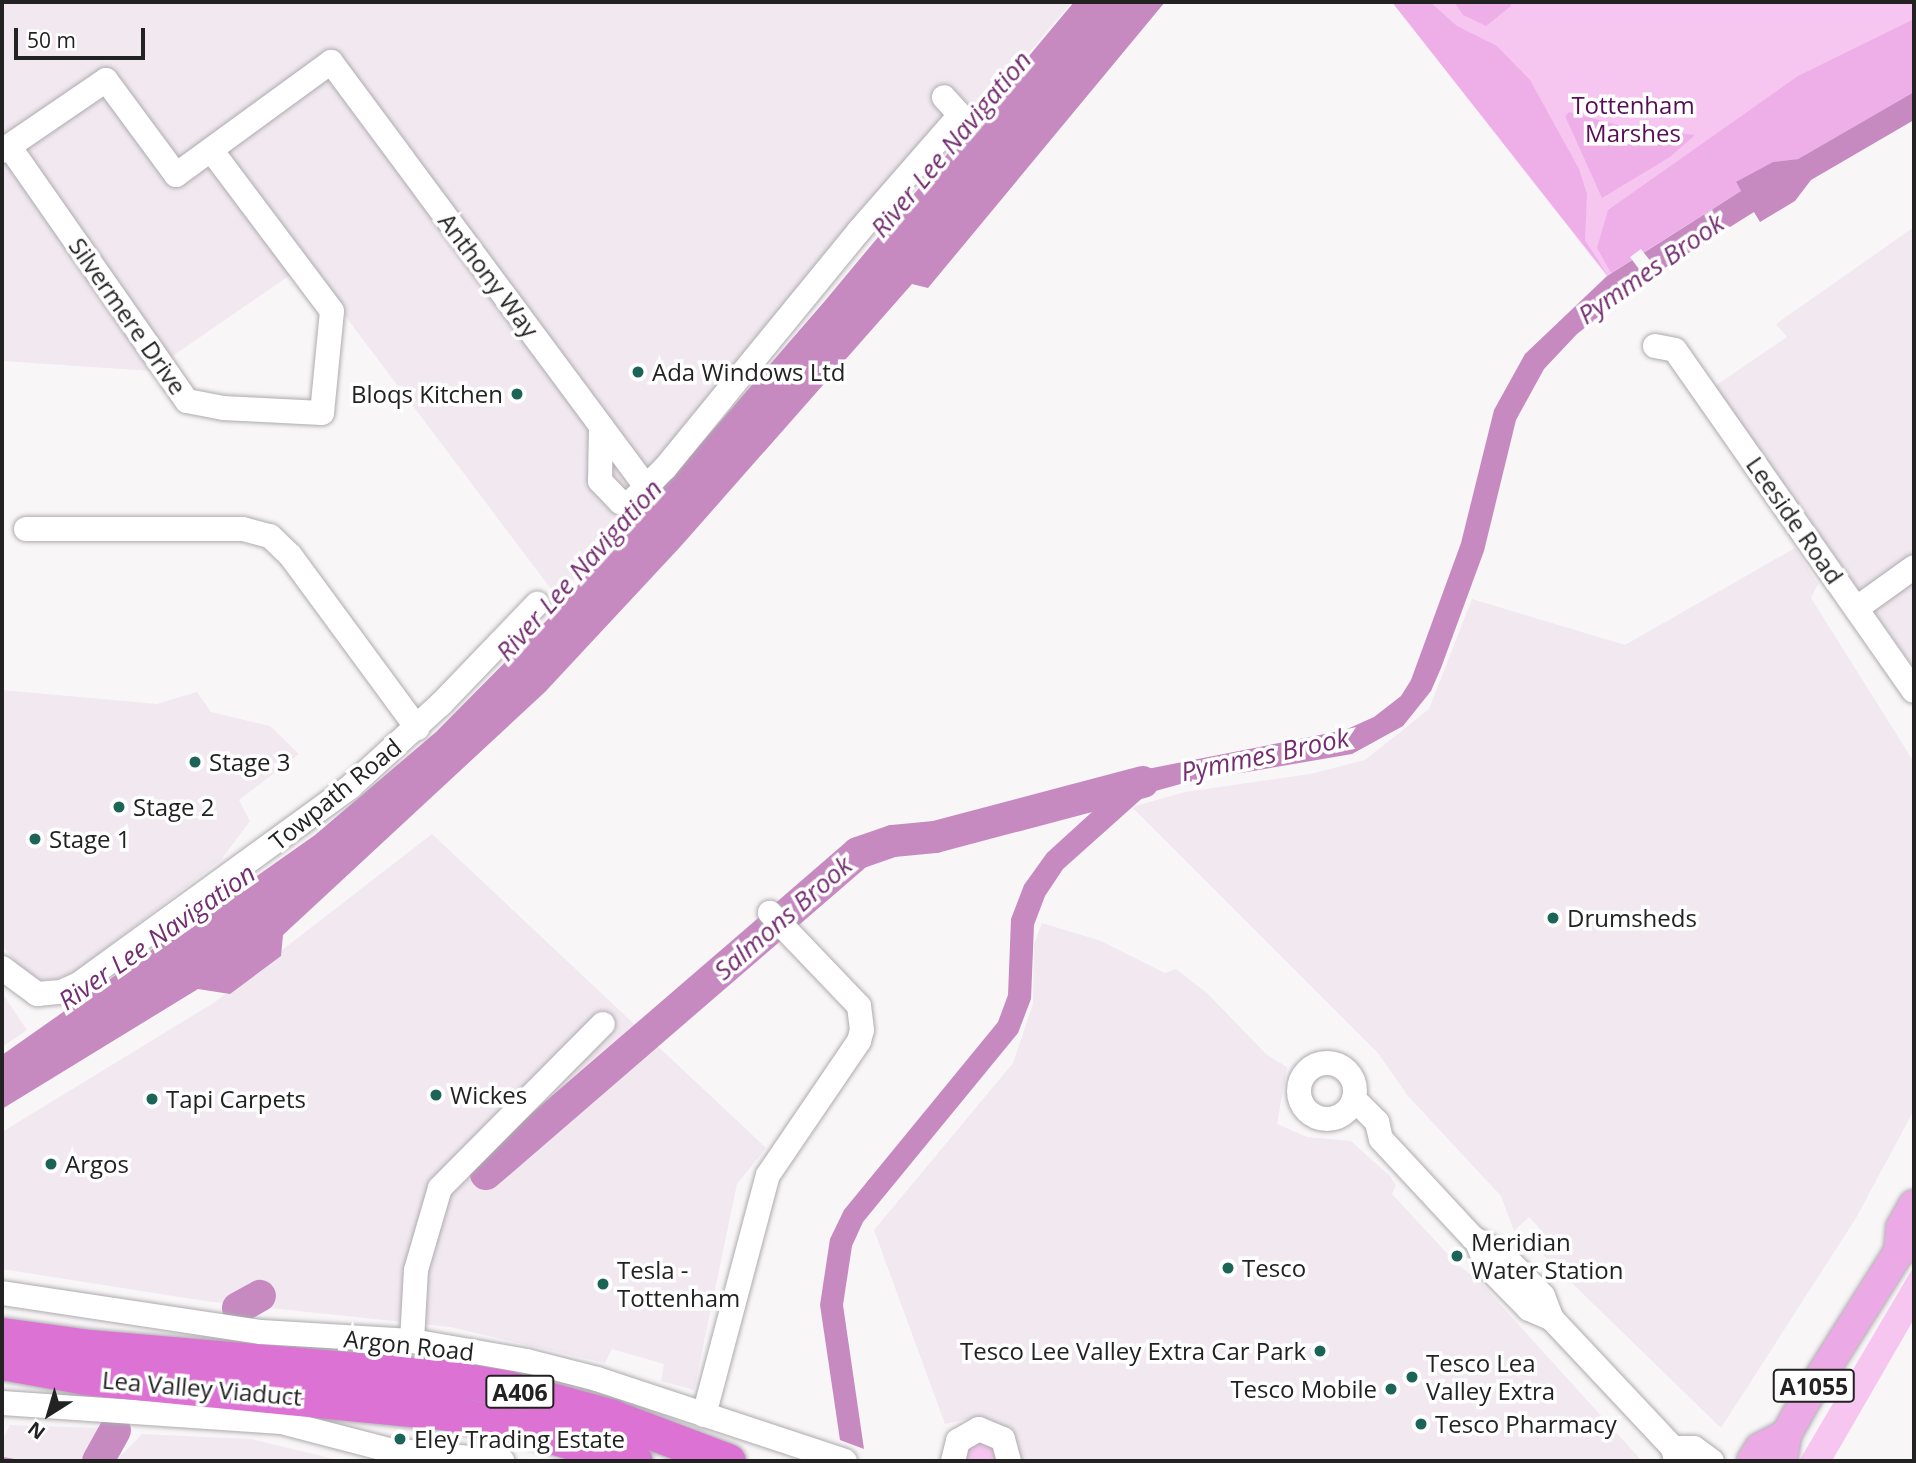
<!DOCTYPE html>
<style>
body{margin:0}
#map{position:relative;width:1916px;height:1463px;overflow:hidden;background:#f9f6f8;font-family:"Open Sans",sans-serif}
div>[style]{position:absolute}
[style*='--x']{left:calc(var(--x)*1px);top:calc(var(--y)*1px);width:calc(var(--w)*1px);rotate:calc(var(--a)*1deg)}
.built>*{inset:0;background:#f1e8f0}
.green>*{inset:0;background:#f6c6f1}
.forest>*{inset:0;background:#eeafe8}
.water>*{inset:0;background:#c68ac1}
.pier>*{inset:0;background:#f9f6f8}
.stream>*{height:5px;margin:-2.5px;padding:0 2.5px;transform-origin:2.5px;border-radius:2.5px;background:#c68ac1}
.river>*{height:32px;margin:-16px;padding:0 16px;transform-origin:16px;border-radius:16px;background:#c68ac1}
.roads{filter:drop-shadow(0 0 2px #aeabae) drop-shadow(0 0 2px #aeabae)}
.minor>*{height:24px;margin:-12px;padding:0 12px;transform-origin:12px;border-radius:12px;background:#fff}
.minor>.ring{margin:-12px;padding:0;box-sizing:content-box;background:none;border:24px solid #fff;border-radius:50%}
.major>*{height:30px;margin:-15px;padding:0 15px;transform-origin:15px;border-radius:15px;background:#ebaae6}
.highway>*{height:35px;margin:-17.5px;padding:0 17.5px;transform-origin:17.5px;border-radius:17.5px;background:#dd72d5}
.dots>*{width:19px;height:19px;translate:-50% -50%;box-sizing:border-box;border:4px solid #fff;border-radius:50%}
span{translate:-50% -50%;white-space:nowrap;text-align:center;line-height:1.15;-webkit-text-stroke:7px #fff;paint-order:stroke}
.shield-label span{padding:2px 5px;background:#fff;border:2px solid;border-radius:5px;-webkit-text-stroke-width:0}
.shield-label{font-size:23px;color:#232223;font-weight:700}
.park-label{font-size:24px;color:#570e54}
.street-label{font-size:24px;color:#232223}
.poi-label{font-size:24px;color:#232223}
.left{translate:0 -50%;text-align:left}
.right{translate:-100% -50%;text-align:right}
.water-label{font-size:26px;color:#742d70;font-style:italic}
.frame{position:absolute;inset:0;border:4px solid #232223;pointer-events:none}
.north{position:absolute;left:14px;top:1379px;width:70px;height:70px;-webkit-text-stroke:5px #fff;paint-order:stroke;rotate:217deg;font-size:19px;font-weight:700;line-height:28px;text-align:center;color:#232223}
.north::after{content:'';display:block;margin:auto;width:24px;height:32px;background:#232223;clip-path:polygon(50% 0,100% 100%,50% 72%,0 100%)}
.scale{position:absolute;left:14px;top:28px;width:131px;height:32px;box-sizing:border-box;border:4px solid #232223;border-top:0;padding-left:9px;font-size:21px;line-height:24px;white-space:nowrap;color:#232223;-webkit-text-stroke:5px #fff;paint-order:stroke}
</style>
<div id="map">
<div class="built">
<div style="clip-path:polygon(2px 2px,1072px 2px,619px 531px,557px 597px,306px 264px,151px 371px,2px 361px)"></div>
<div style="clip-path:polygon(1914px 227px,1914px 668px,1715px 386px,1787px 337px,1776px 324px)"></div>
<div style="clip-path:polygon(1795px 548px,1818px 584px,1811px 598px,1914px 762px,1914px 1110px,1856px 1218px,1721px 1428px,1540px 1252px,1550px 1240px,1529px 1217px,1514px 1231px,1501px 1196px,1407px 1095px,1378px 1053px,1132px 807px,1185px 792px,1310px 774px,1365px 760px,1429px 709px,1472px 599px,1625px 645px)"></div>
<div style="clip-path:polygon(2px 690px,157px 704px,197px 692px,211px 712px,270px 726px,299px 754px,239px 800px,250px 821px,221px 860px,76px 971px,56px 979px,38px 980px,25px 973px,2px 945px)"></div>
<div style="clip-path:polygon(432px 834px,766px 1148px,737px 1184px,694px 1390px,661px 1381px,664px 1364px,612px 1349px,605px 1363px,450px 1327px,205px 1301px,2px 1269px,2px 1132px,215px 1002px)"></div>
<div style="clip-path:polygon(1042px 923px,1101px 941px,1165px 973px,1176px 969px,1208px 994px,1267px 1055px,1287px 1067px,1277px 1124px,1307px 1137px,1351px 1141px,1390px 1176px,1396px 1185px,1392px 1194px,1457px 1264px,1479px 1281px,1642px 1461px,1022px 1461px,1012px 1432px,982px 1416px,945px 1424px,874px 1230px,1013px 1063px,1033px 1004px,1034px 944px)"></div>
<div style="clip-path:polygon(2px 993px,27px 1030px,2px 1047px)"></div>
<div style="clip-path:polygon(10px 1425px,99px 1428px,80px 1461px,2px 1461px,2px 1441px)"></div>
<div style="clip-path:polygon(142px 1434px,251px 1439px,342px 1461px,116px 1461px)"></div>
</div>
<div class="green">
<div style="clip-path:polygon(1392px 2px,1914px 2px,1914px 92px,1715px 206px,1607px 276px)"></div>
<div style="clip-path:polygon(1914px 1266px,1914px 1319px,1832px 1461px,1799px 1461px)"></div>
<div style="clip-path:polygon(980px 1441px,994px 1447px,997px 1461px,966px 1461px,968px 1448px)"></div>
</div>
<div class="forest">
<div style="clip-path:polygon(1392px 2px,1430px 2px,1457px 26px,1497px 46px,1530px 80px,1579px 169px,1587px 194px,1585px 240px,1608px 276px)"></div>
<div style="clip-path:polygon(1454px 2px,1511px 2px,1511px 6px,1486px 26px,1463px 15px)"></div>
<div style="clip-path:polygon(1914px 19px,1914px 92px,1798px 159px,1773px 162px,1736px 183px,1741px 191px,1611px 273px,1597px 248px,1608px 210px,1798px 76px)"></div>
<div style="clip-path:polygon(1569px 112px,1618px 125px,1618px 130px,1632px 133px,1633px 128px,1695px 135px,1670px 157px,1602px 198px,1565px 116px)"></div>
</div>
<div class="water">
<div style="clip-path:polygon(1074px 2px,1165px 2px,928px 288px,912px 284px,681px 546px,545px 692px,283px 935px,281px 956px,230px 994px,198px 989px,2px 1109px,2px 1055px,315px 835px,436px 732px,554px 613px,824px 302px)"></div>
<div style="clip-path:polygon(1914px 92px,1914px 120px,1811px 180px,1795px 201px,1760px 222px,1754px 212px,1644px 281px,1577px 334px,1544px 369px,1516px 420px,1484px 551px,1441px 668px,1431px 691px,1403px 726px,1352px 754px,1188px 782px,1148px 793px,1063px 869px,1045px 896px,1034px 925px,1031px 999px,1018px 1033px,863px 1222px,852px 1246px,843px 1305px,864px 1449px,840px 1440px,820px 1305px,830px 1239px,844px 1210px,998px 1022px,1008px 995px,1011px 919px,1024px 885px,1047px 853px,1137px 771px,1345px 730px,1374px 717px,1401px 696px,1411px 680px,1461px 543px,1494px 410px,1525px 354px,1607px 276px,1741px 191px,1736px 182px,1773px 162px,1798px 159px)"></div>
</div>
<div class="pier">
<div style="clip-path:polygon(1641px 249px,1658px 271px,1647px 280px,1630px 257px)"></div>
</div>
<div class="stream">
<div style="--x:2;--y:1459;--w:12;--a:9"></div>
</div>
<div class="river">
<div style="--x:486;--y:1174;--w:491;--a:-40.8"></div>
<div style="--x:858;--y:853;--w:37;--a:-19"></div>
<div style="--x:893;--y:841;--w:42;--a:-5.4"></div>
<div style="--x:935;--y:837;--w:215;--a:-14.8"></div>
<div style="--x:238;--y:1308;--w:25;--a:-29"></div>
<div style="--x:98;--y:1461;--w:35;--a:-61"></div>
</div>
<div class="roads">
<div class="minor">
<div style="--x:9;--y:146;--w:311;--a:55.1"></div>
<div style="--x:187;--y:401;--w:37;--a:11"></div>
<div style="--x:223;--y:408;--w:99;--a:2.9"></div>
<div style="--x:322;--y:413;--w:102;--a:-84.4"></div>
<div style="--x:332;--y:311;--w:201;--a:-126.9"></div>
<div style="--x:2;--y:151;--w:126;--a:-34.3"></div>
<div style="--x:106;--y:80;--w:118;--a:53.6"></div>
<div style="--x:176;--y:175;--w:192;--a:-36.1"></div>
<div style="--x:331;--y:62;--w:530;--a:53.43"></div>
<div style="--x:1655;--y:346;--w:20;--a:11"></div>
<div style="--x:1675;--y:350;--w:416;--a:55"></div>
<div style="--x:601;--y:426;--w:55;--a:91"></div>
<div style="--x:600;--y:481;--w:29;--a:46"></div>
<div style="--x:620;--y:502;--w:11;--a:0"></div>
<div style="--x:631;--y:502;--w:48;--a:-45"></div>
<div style="--x:665;--y:468;--w:305;--a:-50.7"></div>
<div style="--x:858;--y:232;--w:155;--a:-48.9"></div>
<div style="--x:960;--y:115;--w:24;--a:-132"></div>
<div style="--x:26;--y:529;--w:217;--a:0"></div>
<div style="--x:243;--y:529;--w:28;--a:15"></div>
<div style="--x:270;--y:536;--w:28;--a:44"></div>
<div style="--x:290;--y:555;--w:215;--a:53.7"></div>
<div style="--x:1857;--y:608;--w:70;--a:-35.7"></div>
<div style="--x:2;--y:968;--w:44;--a:36.6"></div>
<div style="--x:37;--y:994;--w:24;--a:-5"></div>
<div style="--x:61;--y:992;--w:20;--a:-24"></div>
<div style="--x:79;--y:984;--w:335;--a:-36"></div>
<div style="--x:350;--y:787;--w:123;--a:-42.4"></div>
<div style="--x:441;--y:704;--w:139;--a:-46.2"></div>
<div class="ring" style="left:1299px;top:1063px;width:32px;height:32px"></div>
<div style="--x:1354;--y:1099;--w:33;--a:45"></div>
<div style="--x:1377;--y:1122;--w:17;--a:77"></div>
<div style="--x:1381;--y:1139;--w:135;--a:47.1"></div>
<div style="--x:1473;--y:1238;--w:32;--a:28"></div>
<div style="--x:1501;--y:1253;--w:60;--a:45.7"></div>
<div style="--x:1543;--y:1296;--w:25;--a:69"></div>
<div style="--x:1552;--y:1319;--w:177;--a:46.8"></div>
<div style="--x:1673;--y:1448;--w:13;--a:77"></div>
<div style="--x:1477;--y:1242;--w:26;--a:67"></div>
<div style="--x:1487;--y:1266;--w:60;--a:45.7"></div>
<div style="--x:1529;--y:1309;--w:25;--a:23"></div>
<div style="--x:2;--y:1293;--w:262;--a:8.6"></div>
<div style="--x:261;--y:1332;--w:151;--a:3.4"></div>
<div style="--x:412;--y:1341;--w:117;--a:9.9"></div>
<div style="--x:527;--y:1361;--w:72;--a:14.4"></div>
<div style="--x:597;--y:1379;--w:261;--a:18.3"></div>
<div style="--x:412;--y:1341;--w:71;--a:-86.8"></div>
<div style="--x:416;--y:1270;--w:85;--a:-73.7"></div>
<div style="--x:440;--y:1188;--w:231;--a:-45.2"></div>
<div style="--x:2;--y:1403;--w:280;--a:3.9"></div>
<div style="--x:281;--y:1422;--w:112;--a:14.5"></div>
<div style="--x:389;--y:1450;--w:114;--a:5.6"></div>
<div style="--x:704;--y:1415;--w:248;--a:-75.1"></div>
<div style="--x:768;--y:1175;--w:162;--a:-55.8"></div>
<div style="--x:859;--y:1041;--w:11;--a:-75"></div>
<div style="--x:862;--y:1030;--w:24;--a:-97"></div>
<div style="--x:859;--y:1006;--w:129;--a:-133.7"></div>
<div style="--x:1673;--y:1448;--w:21;--a:0"></div>
<div style="--x:1694;--y:1448;--w:22;--a:36"></div>
<div style="--x:953;--y:1461;--w:21;--a:-76"></div>
<div style="--x:958;--y:1441;--w:24;--a:-30"></div>
<div style="--x:979;--y:1429;--w:26;--a:23"></div>
<div style="--x:1003;--y:1439;--w:23;--a:75"></div>
</div>
<div class="major">
<div style="--x:1899;--y:1252;--w:24;--a:-85"></div>
<div style="--x:1901;--y:1228;--w:26;--a:-61"></div>
<div style="--x:1752;--y:1461;--w:15;--a:-58"></div>
<div style="--x:1760;--y:1448;--w:29;--a:-27"></div>
<div style="--x:1782;--y:1461;--w:26;--a:-81"></div>
<div style="--x:1786;--y:1435;--w:39;--a:-61"></div>
<div style="--x:1805;--y:1401;--w:176;--a:-57.8"></div>
<div style="--x:1899;--y:1252;--w:18;--a:-34"></div>
</div>
<div class="highway">
<div style="--x:2;--y:1335;--w:88;--a:7.9"></div>
<div style="--x:89;--y:1347;--w:354;--a:4.9"></div>
<div style="--x:442;--y:1377;--w:66;--a:9.6"></div>
<div style="--x:507;--y:1388;--w:109;--a:15.4"></div>
<div style="--x:612;--y:1417;--w:124;--a:20.8"></div>
<div style="--x:2;--y:1362;--w:84;--a:10.2"></div>
<div style="--x:85;--y:1377;--w:366;--a:5.6"></div>
<div style="--x:449;--y:1413;--w:88;--a:11.8"></div>
<div style="--x:535;--y:1431;--w:104;--a:16.7"></div>
</div>
</div>
<div class="dots">
<div style="left:638px;top:372px;background:#1d6458"></div>
<div style="left:517px;top:394px;background:#1d6458"></div>
<div style="left:195px;top:762px;background:#1d6458"></div>
<div style="left:119px;top:807px;background:#1d6458"></div>
<div style="left:35px;top:839px;background:#1d6458"></div>
<div style="left:1553px;top:918px;background:#1d6458"></div>
<div style="left:436px;top:1095px;background:#1d6458"></div>
<div style="left:152px;top:1099px;background:#1d6458"></div>
<div style="left:51px;top:1164px;background:#1d6458"></div>
<div style="left:1457px;top:1256px;background:#1d6458"></div>
<div style="left:1228px;top:1268px;background:#1d6458"></div>
<div style="left:603px;top:1284px;background:#1d6458"></div>
<div style="left:1320px;top:1351px;background:#1d6458"></div>
<div style="left:1412px;top:1377px;background:#1d6458"></div>
<div style="left:1391px;top:1389px;background:#1d6458"></div>
<div style="left:1421px;top:1424px;background:#1d6458"></div>
<div style="left:400px;top:1439px;background:#1d6458"></div>
</div>
<div class="shield-label">
<span style="left:1814px;top:1386px">A1055</span>
<span style="left:520px;top:1392px">A406</span>
</div>
<div class="park-label">
<span style="left:1633px;top:119px">Tottenham<br>Marshes</span>
</div>
<div class="street-label">
<span style="left:489px;top:275px;rotate:53deg">Anthony Way</span>
<span style="left:128px;top:316px;rotate:55deg">Silvermere Drive</span>
<span style="left:1795px;top:520px;rotate:55deg">Leeside Road</span>
<span style="left:335px;top:794px;rotate:-39deg">Towpath Road</span>
<span style="left:409px;top:1345px;rotate:6deg">Argon Road</span>
<span style="left:202px;top:1388px;rotate:5deg">Lea Valley Viaduct</span>
</div>
<div class="poi-label">
<span class="left" style="left:652px;top:372px">Ada Windows Ltd</span>
<span class="right" style="left:503px;top:394px">Bloqs Kitchen</span>
<span class="left" style="left:209px;top:762px">Stage 3</span>
<span class="left" style="left:133px;top:807px">Stage 2</span>
<span class="left" style="left:49px;top:839px">Stage 1</span>
<span class="left" style="left:1567px;top:918px">Drumsheds</span>
<span class="left" style="left:450px;top:1095px">Wickes</span>
<span class="left" style="left:166px;top:1099px">Tapi Carpets</span>
<span class="left" style="left:65px;top:1164px">Argos</span>
<span class="left" style="left:1471px;top:1256px">Meridian<br>Water Station</span>
<span class="left" style="left:1242px;top:1268px">Tesco</span>
<span class="left" style="left:617px;top:1284px">Tesla -<br>Tottenham</span>
<span class="right" style="left:1306px;top:1351px">Tesco Lee Valley Extra Car Park</span>
<span class="left" style="left:1426px;top:1377px">Tesco Lea<br>Valley Extra</span>
<span class="right" style="left:1377px;top:1389px">Tesco Mobile</span>
<span class="left" style="left:1435px;top:1424px">Tesco Pharmacy</span>
<span class="left" style="left:414px;top:1439px">Eley Trading Estate</span>
</div>
<div class="water-label">
<span style="left:951px;top:144px;rotate:-50deg">River Lee Navigation</span>
<span style="left:1651px;top:269px;rotate:-35deg">Pymmes Brook</span>
<span style="left:579px;top:570px;rotate:-48deg">River Lee Navigation</span>
<span style="left:1265px;top:755px;rotate:-12deg">Pymmes Brook</span>
<span style="left:783px;top:918px;rotate:-41deg">Salmons Brook</span>
<span style="left:157px;top:937px;rotate:-35deg">River Lee Navigation</span>
</div>
<div class="frame"></div>
<div class="north">N</div>
<div class="scale">50 m</div>
</div>
